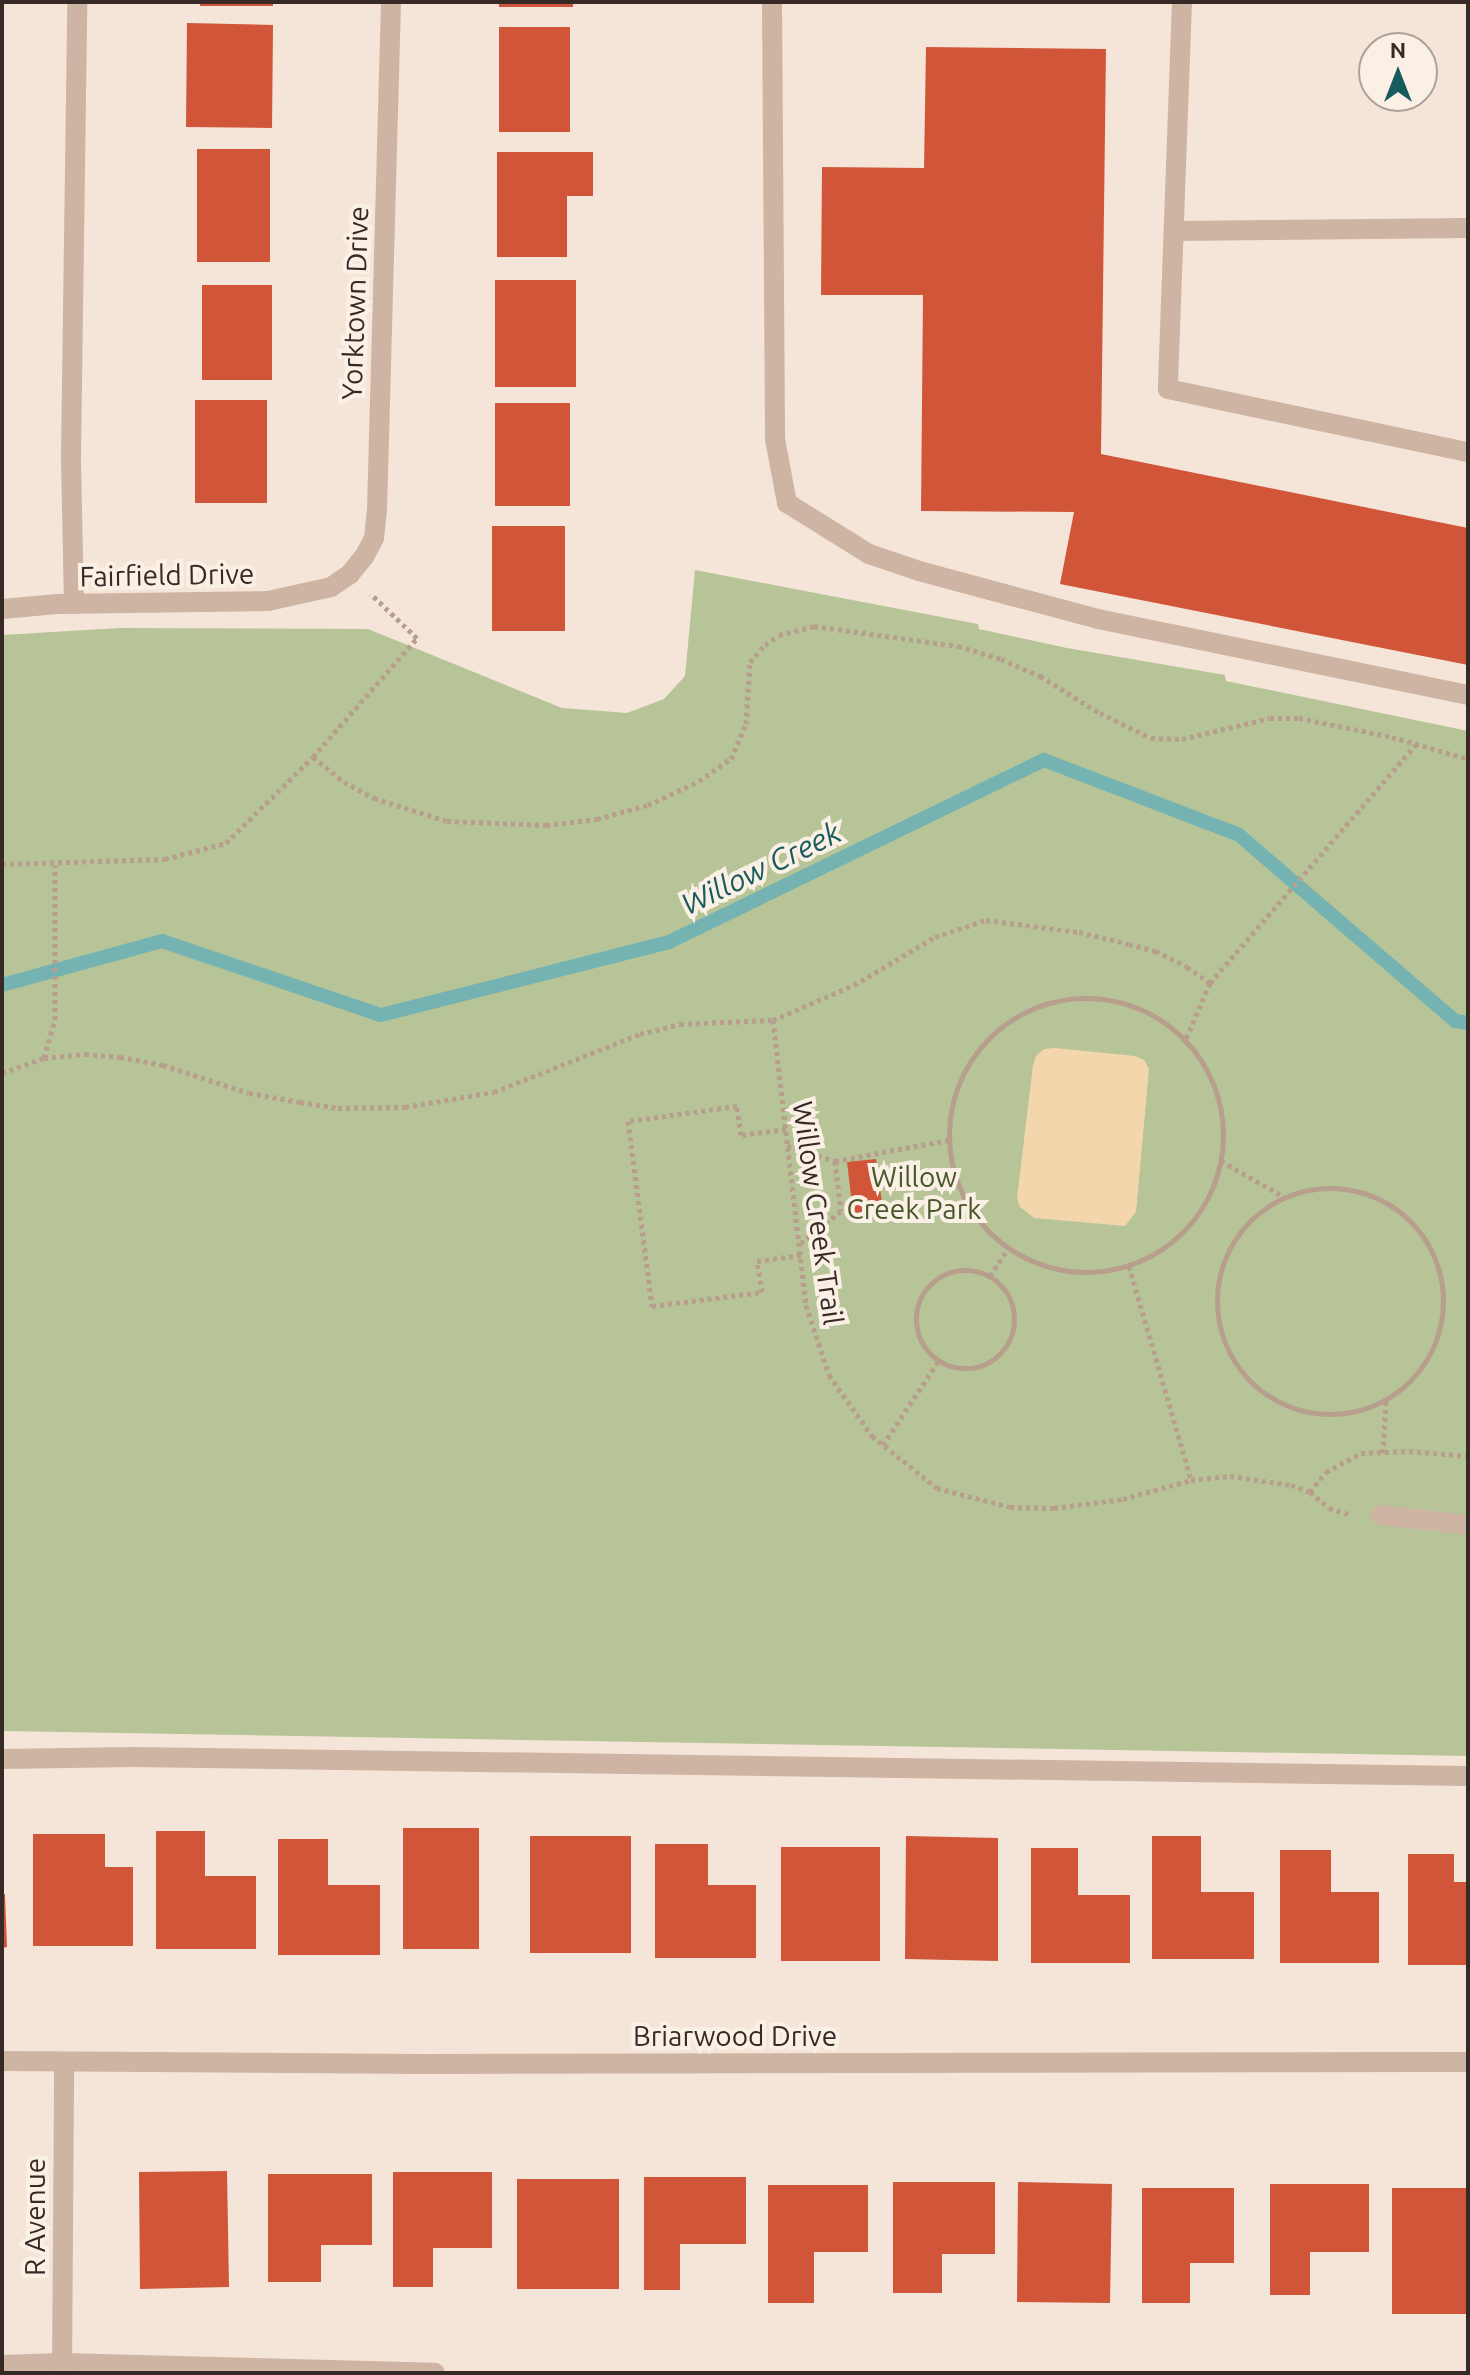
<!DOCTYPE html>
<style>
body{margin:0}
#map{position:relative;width:1470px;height:2375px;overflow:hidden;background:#f4e5d8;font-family:Ubuntu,sans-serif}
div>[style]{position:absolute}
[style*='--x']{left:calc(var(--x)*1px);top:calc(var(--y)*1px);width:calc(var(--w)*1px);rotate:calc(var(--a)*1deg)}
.green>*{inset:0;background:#b7c497}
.sand>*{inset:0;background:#f3d6ab}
.stream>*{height:14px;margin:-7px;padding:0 7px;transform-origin:7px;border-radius:7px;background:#75b3b2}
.building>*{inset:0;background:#d15639}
.path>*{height:5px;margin-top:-2.5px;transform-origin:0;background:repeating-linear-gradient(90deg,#b89e8d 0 4px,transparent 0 8px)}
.path>.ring{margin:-2.5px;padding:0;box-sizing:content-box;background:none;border:5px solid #b89e8d;border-radius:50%}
.minor>*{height:20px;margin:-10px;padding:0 10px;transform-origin:10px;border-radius:10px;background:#cdb4a3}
span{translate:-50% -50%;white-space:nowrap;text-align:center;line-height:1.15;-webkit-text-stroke:8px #fbf0e5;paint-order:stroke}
.street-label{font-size:28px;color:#372a26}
.park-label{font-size:28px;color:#485727}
.water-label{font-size:30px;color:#185b5c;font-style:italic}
.frame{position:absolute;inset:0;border:4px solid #372a26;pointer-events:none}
.north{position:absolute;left:1358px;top:32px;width:80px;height:80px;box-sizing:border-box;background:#fbf0e5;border:2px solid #ada199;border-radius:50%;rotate:0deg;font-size:22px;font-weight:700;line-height:32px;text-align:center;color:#372a26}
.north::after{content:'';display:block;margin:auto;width:28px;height:36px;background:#185b5c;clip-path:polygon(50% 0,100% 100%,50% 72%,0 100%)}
</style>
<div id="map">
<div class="green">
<div style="clip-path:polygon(695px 570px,978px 624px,979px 629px,1067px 648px,1225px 675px,1226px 681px,1468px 731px,1468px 1756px,2px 1731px,2px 635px,120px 628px,368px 629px,562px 708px,627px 713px,664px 699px,685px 676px)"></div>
</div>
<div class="sand">
<div style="clip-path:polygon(1055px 1048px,1135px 1056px,1144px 1060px,1149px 1069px,1136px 1212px,1125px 1226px,1034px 1218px,1020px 1207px,1017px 1198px,1033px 1065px,1036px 1056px,1044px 1049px)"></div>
</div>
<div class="stream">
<div style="--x:2;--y:985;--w:166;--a:-15.4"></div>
<div style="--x:162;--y:941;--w:231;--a:18.7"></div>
<div style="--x:381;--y:1015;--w:297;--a:-14.2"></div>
<div style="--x:669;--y:942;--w:417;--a:-25.9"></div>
<div style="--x:1044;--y:760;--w:209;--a:21"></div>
<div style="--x:1239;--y:835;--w:285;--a:40.7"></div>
<div style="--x:1455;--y:1021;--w:13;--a:9"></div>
</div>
<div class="building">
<div style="clip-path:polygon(200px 2px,273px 2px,273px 6px,200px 6px)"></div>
<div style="clip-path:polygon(499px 2px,573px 2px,573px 7px,499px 7px)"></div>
<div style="clip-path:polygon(187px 23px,273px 25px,272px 128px,186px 127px)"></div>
<div style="clip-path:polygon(499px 27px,570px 27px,570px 132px,499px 132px)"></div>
<div style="clip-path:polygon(926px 47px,1106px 49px,1101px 454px,1468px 528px,1468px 665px,1060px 584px,1074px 512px,921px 511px,923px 295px,821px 295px,822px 167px,924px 168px)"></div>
<div style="clip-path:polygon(197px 149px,270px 149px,270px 262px,197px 262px)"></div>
<div style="clip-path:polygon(497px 152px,593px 152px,593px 196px,567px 196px,567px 257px,497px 257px)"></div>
<div style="clip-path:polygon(495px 280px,576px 280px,576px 387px,495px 387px)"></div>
<div style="clip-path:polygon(202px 285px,272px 285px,272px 380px,202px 380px)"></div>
<div style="clip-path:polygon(195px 400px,267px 400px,267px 503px,195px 503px)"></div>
<div style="clip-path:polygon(495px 403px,570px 403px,570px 506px,495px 506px)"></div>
<div style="clip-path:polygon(492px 526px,565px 526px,565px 631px,492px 631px)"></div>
<div style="clip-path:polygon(876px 1159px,883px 1210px,853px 1213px,847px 1162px)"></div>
<div style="clip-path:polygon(403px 1828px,479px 1828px,479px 1949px,403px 1949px)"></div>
<div style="clip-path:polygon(156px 1831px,205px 1831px,205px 1876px,256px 1876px,256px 1949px,156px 1949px)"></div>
<div style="clip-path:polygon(33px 1834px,105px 1834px,105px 1867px,133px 1867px,133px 1946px,33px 1946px)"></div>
<div style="clip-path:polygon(530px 1836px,631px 1836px,631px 1953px,530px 1953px)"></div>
<div style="clip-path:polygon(906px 1836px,998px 1838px,998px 1961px,905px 1959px)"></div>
<div style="clip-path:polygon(1152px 1836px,1201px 1836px,1201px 1892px,1254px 1892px,1254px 1959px,1152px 1959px)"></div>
<div style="clip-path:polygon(278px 1839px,328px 1839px,328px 1885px,380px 1885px,380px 1955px,278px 1955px)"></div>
<div style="clip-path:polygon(655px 1844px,708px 1844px,708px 1885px,756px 1885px,756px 1958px,655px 1958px)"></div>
<div style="clip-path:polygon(781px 1847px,880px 1847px,880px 1961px,781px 1961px)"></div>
<div style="clip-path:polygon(1031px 1848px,1078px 1848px,1078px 1895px,1130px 1895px,1130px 1963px,1031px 1963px)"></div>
<div style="clip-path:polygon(1280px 1850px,1331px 1850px,1331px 1892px,1379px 1892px,1379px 1963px,1280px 1963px)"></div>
<div style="clip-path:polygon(1408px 1854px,1454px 1854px,1454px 1882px,1468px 1882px,1468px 1965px,1408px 1965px)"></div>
<div style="clip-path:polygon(2px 1894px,5px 1894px,7px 1947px,2px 1948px)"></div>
<div style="clip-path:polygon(227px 2171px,229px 2287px,140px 2289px,139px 2172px)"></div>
<div style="clip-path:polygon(393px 2172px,492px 2172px,492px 2248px,433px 2248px,433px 2287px,393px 2287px)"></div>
<div style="clip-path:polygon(268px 2174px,372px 2174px,372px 2245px,321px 2245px,321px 2282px,268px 2282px)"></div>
<div style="clip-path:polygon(644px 2177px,746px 2177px,746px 2244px,680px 2244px,680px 2290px,644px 2290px)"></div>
<div style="clip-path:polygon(517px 2179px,619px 2179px,619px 2289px,517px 2289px)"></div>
<div style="clip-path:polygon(893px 2182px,995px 2182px,995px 2254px,942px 2254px,942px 2293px,893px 2293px)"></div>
<div style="clip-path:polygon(1018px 2182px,1112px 2184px,1110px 2303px,1017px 2302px)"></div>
<div style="clip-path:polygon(1270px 2184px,1369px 2184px,1369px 2252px,1310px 2252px,1310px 2295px,1270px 2295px)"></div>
<div style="clip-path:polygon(768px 2185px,868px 2185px,868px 2252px,814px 2252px,814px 2303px,768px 2303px)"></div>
<div style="clip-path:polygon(1142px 2188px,1234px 2188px,1234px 2263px,1190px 2263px,1190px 2303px,1142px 2303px)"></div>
<div style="clip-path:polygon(1392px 2188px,1468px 2188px,1468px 2314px,1392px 2314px)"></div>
</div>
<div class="path">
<div style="--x:313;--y:757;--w:40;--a:39"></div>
<div style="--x:344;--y:782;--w:34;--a:28"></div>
<div style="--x:374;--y:798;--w:77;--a:17.5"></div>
<div style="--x:447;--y:821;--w:99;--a:2.3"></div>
<div style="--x:546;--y:825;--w:51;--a:-6.7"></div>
<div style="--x:597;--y:819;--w:53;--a:-15.4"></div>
<div style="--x:648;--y:805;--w:56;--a:-25.2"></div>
<div style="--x:699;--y:781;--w:39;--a:-35"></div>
<div style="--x:731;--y:759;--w:38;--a:-67"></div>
<div style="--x:746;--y:724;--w:62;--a:-86.3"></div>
<div style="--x:750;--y:662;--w:23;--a:-49"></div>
<div style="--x:765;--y:645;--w:17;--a:-36"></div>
<div style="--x:779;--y:635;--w:36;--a:-14"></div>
<div style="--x:814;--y:626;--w:145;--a:7.9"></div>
<div style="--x:958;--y:646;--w:45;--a:16.8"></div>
<div style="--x:1001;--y:659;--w:43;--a:23.6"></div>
<div style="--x:1040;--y:676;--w:70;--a:31.7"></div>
<div style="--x:1100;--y:713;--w:57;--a:26.1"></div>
<div style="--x:1151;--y:738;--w:31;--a:2"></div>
<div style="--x:1182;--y:739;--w:90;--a:-13.4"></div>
<div style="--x:1270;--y:718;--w:29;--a:0"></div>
<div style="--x:1299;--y:718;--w:95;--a:11.5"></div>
<div style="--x:1392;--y:737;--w:79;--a:16.1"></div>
<div style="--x:2;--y:864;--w:163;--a:-1.8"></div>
<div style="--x:165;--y:859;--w:63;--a:-14.7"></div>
<div style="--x:226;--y:843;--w:122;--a:-44.7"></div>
<div style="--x:313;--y:757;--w:158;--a:-48.8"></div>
<div style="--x:417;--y:638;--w:64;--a:-136.3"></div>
<div style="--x:1210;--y:983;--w:316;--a:-49.2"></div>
<div class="ring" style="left:949px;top:998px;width:269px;height:269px"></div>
<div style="--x:773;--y:1020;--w:88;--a:-23.4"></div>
<div style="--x:854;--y:985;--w:94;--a:-30.7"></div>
<div style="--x:935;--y:937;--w:54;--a:-18.4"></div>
<div style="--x:986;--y:920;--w:94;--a:7.4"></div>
<div style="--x:1079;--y:932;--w:51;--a:13.5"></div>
<div style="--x:1129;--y:944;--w:28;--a:15"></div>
<div style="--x:1156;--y:951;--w:35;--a:27"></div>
<div style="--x:1187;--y:967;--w:28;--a:35"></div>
<div style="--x:1210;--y:983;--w:65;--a:113.4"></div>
<div style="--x:44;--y:1058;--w:41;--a:-74.2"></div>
<div style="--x:55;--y:1019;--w:154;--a:-90"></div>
<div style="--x:2;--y:1073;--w:45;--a:-19.7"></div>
<div style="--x:44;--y:1058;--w:41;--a:-5.6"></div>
<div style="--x:85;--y:1054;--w:35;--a:5"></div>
<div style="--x:120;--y:1057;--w:44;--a:10.5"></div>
<div style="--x:163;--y:1065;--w:90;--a:18"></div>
<div style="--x:249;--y:1093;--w:52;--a:10"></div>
<div style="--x:300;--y:1102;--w:38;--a:9"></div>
<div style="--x:338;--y:1108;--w:67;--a:-0.9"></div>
<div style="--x:405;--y:1107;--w:90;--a:-9.6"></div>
<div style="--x:494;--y:1092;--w:157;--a:-21.7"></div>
<div style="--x:640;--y:1034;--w:41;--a:-14"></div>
<div style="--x:680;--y:1024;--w:93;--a:-2.5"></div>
<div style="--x:773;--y:1020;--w:287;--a:83.4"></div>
<div style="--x:806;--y:1305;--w:74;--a:71.8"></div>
<div style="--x:829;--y:1375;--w:75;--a:54.8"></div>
<div style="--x:872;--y:1436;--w:83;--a:38.7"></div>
<div style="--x:937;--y:1488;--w:75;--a:14.6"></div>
<div style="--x:1010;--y:1507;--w:44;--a:1.3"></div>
<div style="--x:1054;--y:1508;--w:70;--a:-7.4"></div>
<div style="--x:1123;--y:1499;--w:71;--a:-15.6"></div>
<div style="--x:1191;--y:1480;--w:39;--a:-6"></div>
<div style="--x:1230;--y:1476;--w:62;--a:8.4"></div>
<div style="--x:1291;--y:1485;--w:20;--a:20"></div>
<div style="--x:1310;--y:1492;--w:25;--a:40"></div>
<div style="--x:1329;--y:1508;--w:24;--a:17"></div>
<div style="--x:786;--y:1129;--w:45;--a:172.4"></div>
<div style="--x:741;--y:1135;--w:29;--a:-98"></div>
<div style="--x:737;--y:1106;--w:110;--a:172.2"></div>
<div style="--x:628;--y:1121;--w:187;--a:82.6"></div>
<div style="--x:652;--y:1306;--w:111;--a:-7.3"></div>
<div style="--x:762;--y:1292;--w:31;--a:-99"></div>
<div style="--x:757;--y:1261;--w:45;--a:-7.6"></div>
<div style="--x:787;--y:1146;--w:50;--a:17.4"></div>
<div style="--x:835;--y:1161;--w:50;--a:83.2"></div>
<div style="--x:841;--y:1211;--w:51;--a:141.3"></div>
<div style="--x:835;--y:1161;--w:115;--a:-10.5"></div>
<div style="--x:1221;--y:1161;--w:75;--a:29.6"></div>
<div class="ring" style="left:1217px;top:1188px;width:221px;height:221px"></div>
<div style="--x:1129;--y:1266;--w:223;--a:73.8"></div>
<div class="ring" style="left:916px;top:1270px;width:93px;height:93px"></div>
<div style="--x:990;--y:1276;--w:33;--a:-57"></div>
<div style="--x:883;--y:1445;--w:102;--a:-56.6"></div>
<div style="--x:1383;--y:1453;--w:52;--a:-86.7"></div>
<div style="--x:1310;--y:1492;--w:26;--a:-51"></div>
<div style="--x:1326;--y:1472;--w:40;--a:-28"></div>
<div style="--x:1361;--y:1453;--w:48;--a:-2.4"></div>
<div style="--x:1409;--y:1451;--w:59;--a:4.8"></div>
</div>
<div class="minor">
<div style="--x:772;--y:2;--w:437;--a:89.6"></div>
<div style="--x:775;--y:439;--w:65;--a:79.4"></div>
<div style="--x:787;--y:503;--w:97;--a:31.9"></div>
<div style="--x:869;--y:554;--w:53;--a:18.8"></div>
<div style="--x:919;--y:571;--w:185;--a:15"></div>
<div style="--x:1098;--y:619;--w:378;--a:11.6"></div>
<div style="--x:1182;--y:2;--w:387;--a:92.1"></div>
<div style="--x:1168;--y:389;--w:307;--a:11.9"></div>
<div style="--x:1176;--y:231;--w:292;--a:-0.6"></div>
<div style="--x:74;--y:604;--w:149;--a:-91.2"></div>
<div style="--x:71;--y:455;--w:453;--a:-89.2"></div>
<div style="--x:2;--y:609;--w:55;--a:-5.2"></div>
<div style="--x:57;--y:604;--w:211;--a:-0.8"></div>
<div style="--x:268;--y:601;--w:65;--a:-12.5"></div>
<div style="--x:331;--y:587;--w:23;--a:-34"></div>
<div style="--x:350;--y:574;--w:22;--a:-51"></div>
<div style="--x:364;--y:557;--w:21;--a:-62"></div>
<div style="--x:374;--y:538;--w:28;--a:-84"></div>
<div style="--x:377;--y:510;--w:508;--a:-88.42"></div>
<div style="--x:1381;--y:1515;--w:88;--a:6.6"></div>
<div style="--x:2;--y:1759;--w:132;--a:-0.9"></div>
<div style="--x:134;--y:1757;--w:1334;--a:0.82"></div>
<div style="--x:2;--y:2061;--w:420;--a:0.4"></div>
<div style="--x:422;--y:2064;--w:1046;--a:-0.11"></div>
<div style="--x:2;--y:2365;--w:60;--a:-1.9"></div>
<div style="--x:62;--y:2363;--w:373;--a:1.5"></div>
<div style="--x:62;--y:2373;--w:311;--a:-89.6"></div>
</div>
<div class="street-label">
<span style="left:355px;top:303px;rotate:-88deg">Yorktown Drive</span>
<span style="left:167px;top:575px;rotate:-1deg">Fairfield Drive</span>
<span style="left:818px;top:1213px;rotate:82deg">Willow Creek Trail</span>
<span style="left:735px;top:2036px">Briarwood Drive</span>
<span style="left:35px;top:2217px;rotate:-90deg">R Avenue</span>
</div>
<div class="park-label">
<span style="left:914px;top:1193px">Willow<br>Creek Park</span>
</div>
<div class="water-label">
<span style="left:761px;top:868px;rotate:-26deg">Willow Creek</span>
</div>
<div class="frame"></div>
<div class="north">N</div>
</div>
